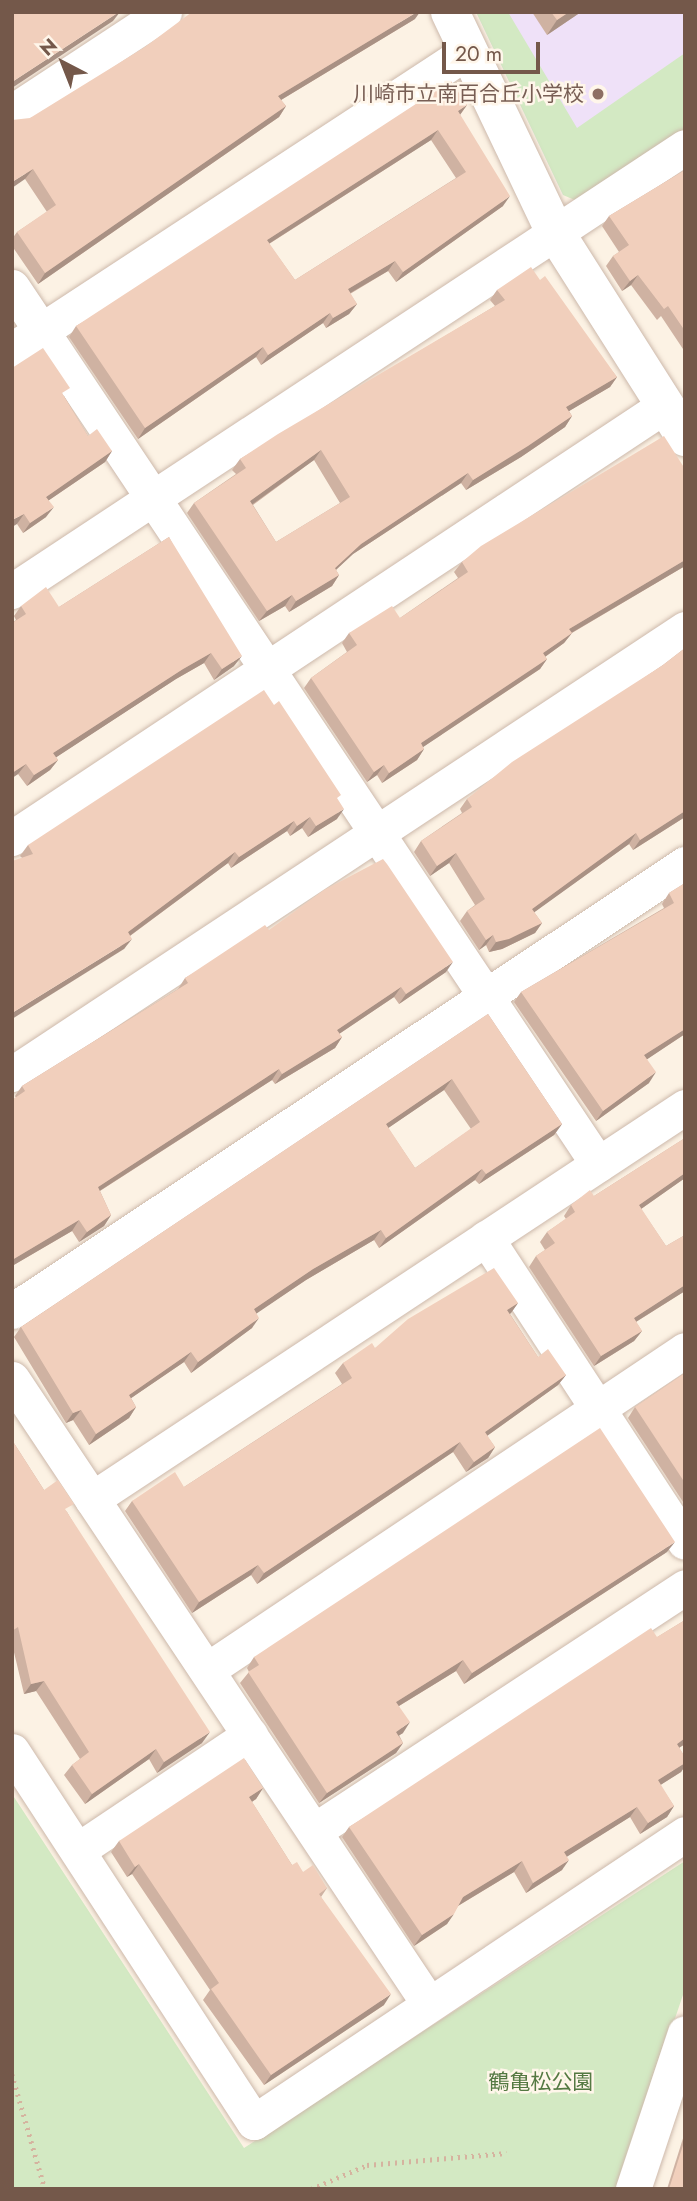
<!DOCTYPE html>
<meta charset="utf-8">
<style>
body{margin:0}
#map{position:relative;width:697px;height:2201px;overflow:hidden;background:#fcf2e4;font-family:Jost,"Noto Sans JP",sans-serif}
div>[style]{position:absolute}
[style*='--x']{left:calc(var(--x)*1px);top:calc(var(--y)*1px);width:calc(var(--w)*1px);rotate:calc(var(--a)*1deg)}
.education>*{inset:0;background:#efe1f8}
.green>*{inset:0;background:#d3e9c3}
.path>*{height:4.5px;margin-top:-2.25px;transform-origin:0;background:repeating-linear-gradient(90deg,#d5b39f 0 2px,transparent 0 7px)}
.roads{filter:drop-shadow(0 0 2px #cdb9ab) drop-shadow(0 0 2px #cdb9ab)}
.street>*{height:35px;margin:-17.5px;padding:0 17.5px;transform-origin:17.5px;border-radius:17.5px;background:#fff}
.secondary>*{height:38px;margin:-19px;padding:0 19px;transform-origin:19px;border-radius:19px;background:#fff}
.wall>*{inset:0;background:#cfb2a2}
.shaded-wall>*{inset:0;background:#a99184}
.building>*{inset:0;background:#f1cfbc}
.dots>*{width:19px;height:19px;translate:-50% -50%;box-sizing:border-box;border:4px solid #fff6ea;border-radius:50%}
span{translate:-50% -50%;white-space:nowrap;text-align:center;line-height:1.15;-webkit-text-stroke:5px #fff6ea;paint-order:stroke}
.education-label{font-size:21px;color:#785e54}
.right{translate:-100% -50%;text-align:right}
.park-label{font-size:21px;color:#547942}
.frame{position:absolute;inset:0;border:14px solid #74584a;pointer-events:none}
.north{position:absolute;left:28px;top:28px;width:70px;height:70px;-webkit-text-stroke:5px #fff6ea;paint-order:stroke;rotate:318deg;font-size:19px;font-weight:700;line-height:28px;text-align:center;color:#74584a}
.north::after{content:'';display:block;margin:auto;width:24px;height:32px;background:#74584a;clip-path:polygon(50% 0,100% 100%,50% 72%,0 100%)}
.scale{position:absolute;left:442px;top:42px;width:98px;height:32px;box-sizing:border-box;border:4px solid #74584a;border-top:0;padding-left:9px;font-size:21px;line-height:24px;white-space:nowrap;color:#74584a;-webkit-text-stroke:5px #fff6ea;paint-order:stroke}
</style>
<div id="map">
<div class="education">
<div style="clip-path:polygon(476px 12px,685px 12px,685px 130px,563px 195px)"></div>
</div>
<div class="green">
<div style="clip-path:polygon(476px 12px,508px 12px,577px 128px,685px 53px,685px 130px,577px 201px,563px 195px)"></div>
<div style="clip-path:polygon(12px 1794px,244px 2148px,685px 1861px,685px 1989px,617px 2189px,12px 2189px)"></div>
</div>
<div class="path">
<div style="--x:12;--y:2074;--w:120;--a:74"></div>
<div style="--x:311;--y:2189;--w:61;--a:-23.2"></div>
<div style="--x:367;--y:2165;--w:140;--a:-4.9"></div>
</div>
<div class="roads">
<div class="street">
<div style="--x:12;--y:112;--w:182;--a:-33.3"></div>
<div style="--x:12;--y:287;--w:1055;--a:56.25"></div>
<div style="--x:12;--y:350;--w:542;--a:-33.25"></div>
<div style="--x:12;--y:591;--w:806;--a:-33.41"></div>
<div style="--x:12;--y:838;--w:782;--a:-33.53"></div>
<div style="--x:12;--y:1074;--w:807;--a:-33.47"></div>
<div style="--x:486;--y:1238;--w:363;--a:56.8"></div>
<div style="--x:12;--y:1311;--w:808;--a:-33.59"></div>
<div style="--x:12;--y:1379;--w:751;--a:56.29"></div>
<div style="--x:92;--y:1499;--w:711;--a:-33.47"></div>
<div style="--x:207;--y:1670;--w:575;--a:-33.8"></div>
<div style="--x:12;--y:1751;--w:443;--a:56.9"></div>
<div style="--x:254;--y:2122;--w:518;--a:-33.75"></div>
<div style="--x:314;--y:1831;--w:444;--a:-33.3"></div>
<div style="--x:78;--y:1850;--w:207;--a:-33.8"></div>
<div style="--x:633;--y:2189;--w:164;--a:-71.6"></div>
</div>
<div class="secondary">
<div style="--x:450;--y:12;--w:244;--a:64.5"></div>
<div style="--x:555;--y:232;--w:243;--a:57.6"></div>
</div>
</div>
<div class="wall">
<div style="clip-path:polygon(532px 12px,581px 12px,547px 35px)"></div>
<div style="clip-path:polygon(415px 19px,281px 100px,286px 106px,279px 117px,38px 284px,12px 246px,12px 239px,17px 232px,47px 212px,25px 179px,30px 118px)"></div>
<div style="clip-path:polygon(evenodd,467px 105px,460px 115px,503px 206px,396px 282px,388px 271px,350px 294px,357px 304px,349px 314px,326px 328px,323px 323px,261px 365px,256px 357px,138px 439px,69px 337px,76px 326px,467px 105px,431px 140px,456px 178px,295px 280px,269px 244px,431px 140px)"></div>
<div style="clip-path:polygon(685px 170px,685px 352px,661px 316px,657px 320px,631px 285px,622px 291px,606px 266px,613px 256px,619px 252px,602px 226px,609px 216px)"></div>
<div style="clip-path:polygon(evenodd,540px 280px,617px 377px,610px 387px,569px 411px,572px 416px,565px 427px,521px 457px,466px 490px,461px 483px,353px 554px,336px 570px,339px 575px,332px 586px,289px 612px,285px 606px,259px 621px,187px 513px,194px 503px,236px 474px,232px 470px,240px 459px,495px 306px,490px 300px,497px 290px,540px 280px,314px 460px,340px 503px,276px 542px,253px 505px,314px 460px)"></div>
<div style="clip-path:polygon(64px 396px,88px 436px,112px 451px,105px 462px,49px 500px,46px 517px,23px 533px,17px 524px)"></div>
<div style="clip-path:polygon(685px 469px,685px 566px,572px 633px,564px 643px,545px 657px,547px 659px,540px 669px,423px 747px,424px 749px,417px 760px,382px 783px,377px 775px,367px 782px,304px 688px,311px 678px,347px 652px,342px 643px,349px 633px,400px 618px,458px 578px,454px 572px,462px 562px)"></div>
<div style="clip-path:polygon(169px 537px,234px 666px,214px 680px,204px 663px,176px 679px,56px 757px,58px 760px,50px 770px,27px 786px,18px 774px,12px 778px,12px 623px,16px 620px,14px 616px,21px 606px,59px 607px)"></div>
<div style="clip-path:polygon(685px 648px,685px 817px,633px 850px,629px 844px,534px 912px,542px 923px,535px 933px,502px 949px,489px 952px,486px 945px,479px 950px,460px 921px,467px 911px,475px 905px,449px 863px,430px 876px,414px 852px,421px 841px,462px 813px,460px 809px,467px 799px,663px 665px)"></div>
<div style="clip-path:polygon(338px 800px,337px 819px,308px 837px,302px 828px,290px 836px,287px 831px,231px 868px,228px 863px,130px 936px,124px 949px,20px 856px,28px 845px)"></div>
<div style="clip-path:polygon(685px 883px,685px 1034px,647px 1059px,649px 1083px,596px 1121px,514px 1002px,521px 992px,664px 908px,662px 904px,669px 893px)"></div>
<div style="clip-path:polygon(269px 930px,446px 972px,399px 1004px,394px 997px,339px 1034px,342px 1037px,335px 1048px,275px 1084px,272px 1080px,100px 1191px,111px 1215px,104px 1226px,79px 1242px,72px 1231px,12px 1266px,12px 1100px,16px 1098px,15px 1096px,22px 1086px,178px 989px,185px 978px)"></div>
<div style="clip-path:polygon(evenodd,488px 1014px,562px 1124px,554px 1135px,479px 1184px,475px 1180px,379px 1248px,374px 1240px,306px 1280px,256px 1313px,252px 1328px,191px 1373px,184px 1362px,131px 1398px,136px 1407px,129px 1418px,89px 1445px,73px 1420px,66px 1423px,14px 1337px,21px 1327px,488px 1014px,444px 1090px,471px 1129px,415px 1168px,388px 1128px,444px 1090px)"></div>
<div style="clip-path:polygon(685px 1138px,685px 1178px,641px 1209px,666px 1246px,685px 1235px,685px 1291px,636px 1322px,642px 1331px,634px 1341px,594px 1366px,529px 1267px,536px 1256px,545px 1250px,540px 1242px,547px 1232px,566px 1219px,564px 1216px,571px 1205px,594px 1196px)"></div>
<div style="clip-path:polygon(518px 1303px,510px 1314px,538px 1357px,566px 1375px,558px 1385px,487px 1436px,495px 1447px,488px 1458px,466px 1472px,453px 1452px,257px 1584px,251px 1575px,192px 1613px,125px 1511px,132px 1501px,184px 1487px,342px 1384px,335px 1373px,343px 1363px,375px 1348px)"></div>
<div style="clip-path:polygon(685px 1373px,685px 1505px,628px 1418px,635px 1407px)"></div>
<div style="clip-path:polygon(12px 1440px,44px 1490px,67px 1512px,202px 1743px,157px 1773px,149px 1759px,85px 1804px,64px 1775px,72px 1765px,80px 1759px,36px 1691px,24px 1694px,12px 1644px)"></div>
<div style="clip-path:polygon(667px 1552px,464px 1684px,456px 1671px,399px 1706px,403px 1733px,399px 1735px,403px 1743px,396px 1753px,319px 1803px,240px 1683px,249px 1672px,247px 1668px,254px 1657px)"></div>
<div style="clip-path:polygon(685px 1620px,685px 1744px,679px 1748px,685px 1757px,685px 1766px,681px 1772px,660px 1785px,674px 1806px,667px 1817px,640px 1834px,630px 1817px,567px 1856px,562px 1870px,526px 1893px,514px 1872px,458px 1906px,447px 1924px,414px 1946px,342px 1837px,349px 1827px)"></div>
<div style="clip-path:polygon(263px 1788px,256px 1799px,252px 1802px,292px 1865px,327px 1888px,321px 1897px,384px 2005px,264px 2085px,203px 2000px,210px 1990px,132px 1874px,127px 1877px,111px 1852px,119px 1841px)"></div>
<div style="clip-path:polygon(685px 2132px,685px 2189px,667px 2189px)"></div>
</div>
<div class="shaded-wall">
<div style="clip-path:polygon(119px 12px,120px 12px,113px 21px,12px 88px,12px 82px)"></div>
<div style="clip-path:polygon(417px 12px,420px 12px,415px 19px,271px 106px,278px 96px)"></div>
<div style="clip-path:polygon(569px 12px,581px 12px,547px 35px,557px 20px)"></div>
<div style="clip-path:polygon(467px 105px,459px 116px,458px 111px)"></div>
<div style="clip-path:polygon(286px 106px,279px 117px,38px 284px,45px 273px)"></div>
<div style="clip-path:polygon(438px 130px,431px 140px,259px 250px,267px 240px)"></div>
<div style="clip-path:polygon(33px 169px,25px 179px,12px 188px,12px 182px)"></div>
<div style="clip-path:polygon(510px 196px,503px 206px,396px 282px,403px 272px)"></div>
<div style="clip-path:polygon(395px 261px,388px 271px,340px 299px,348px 289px)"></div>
<div style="clip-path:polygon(638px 275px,631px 285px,622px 291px,630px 281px)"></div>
<div style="clip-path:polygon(357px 304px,349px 314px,326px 328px,333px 318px)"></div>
<div style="clip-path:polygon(330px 313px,323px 323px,261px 365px,268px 355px)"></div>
<div style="clip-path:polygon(263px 347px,256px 357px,138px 439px,145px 428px)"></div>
<div style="clip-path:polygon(617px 377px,610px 387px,559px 417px,566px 407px)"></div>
<div style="clip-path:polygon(572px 416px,565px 427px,521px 457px,466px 490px,473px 480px)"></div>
<div style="clip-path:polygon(321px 450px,314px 460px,243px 511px,250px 501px)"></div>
<div style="clip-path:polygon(112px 451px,105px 462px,39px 507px,46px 497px)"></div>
<div style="clip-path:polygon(468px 473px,461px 483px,353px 554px,327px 578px,335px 568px,361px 544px)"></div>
<div style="clip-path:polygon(54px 507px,46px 517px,23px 533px,30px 523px)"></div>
<div style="clip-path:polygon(24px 514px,17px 524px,12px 527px,12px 520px)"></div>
<div style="clip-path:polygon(685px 560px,685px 566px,561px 639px,569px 629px)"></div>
<div style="clip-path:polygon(339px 575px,332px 586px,289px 612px,296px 601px)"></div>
<div style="clip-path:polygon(292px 595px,285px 606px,259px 621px,267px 611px)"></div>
<div style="clip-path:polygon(572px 633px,564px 643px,535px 664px,543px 653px)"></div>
<div style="clip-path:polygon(211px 653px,204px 663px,176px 679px,46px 764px,53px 753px,183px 669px)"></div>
<div style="clip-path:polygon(242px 656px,234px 666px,214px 680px,222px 669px)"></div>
<div style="clip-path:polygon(547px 659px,540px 669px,414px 753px,421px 743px)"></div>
<div style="clip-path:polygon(424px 749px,417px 760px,382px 783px,389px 773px)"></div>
<div style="clip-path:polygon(58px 760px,50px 770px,27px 786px,34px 775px)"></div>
<div style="clip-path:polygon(26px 764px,18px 774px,12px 778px,12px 773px)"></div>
<div style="clip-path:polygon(384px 765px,377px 775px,367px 782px,374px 772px)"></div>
<div style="clip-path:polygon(344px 809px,337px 819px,308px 837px,316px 826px)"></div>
<div style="clip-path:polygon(685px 811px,685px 817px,633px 850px,640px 840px)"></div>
<div style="clip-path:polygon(310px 817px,302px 828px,290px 836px,297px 826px)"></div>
<div style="clip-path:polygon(294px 821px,287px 831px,231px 868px,239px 857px)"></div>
<div style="clip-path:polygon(636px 833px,629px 844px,525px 919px,532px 909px)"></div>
<div style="clip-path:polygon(235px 852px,228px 863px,120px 943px,128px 932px)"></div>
<div style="clip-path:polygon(456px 853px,449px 863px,430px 876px,437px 866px)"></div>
<div style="clip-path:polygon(542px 923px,535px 933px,502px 949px,489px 952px,496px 942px)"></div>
<div style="clip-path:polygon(493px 935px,486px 945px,479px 950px,486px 940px)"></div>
<div style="clip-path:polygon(132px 939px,124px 949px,12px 1019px,12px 1013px)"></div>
<div style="clip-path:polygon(453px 962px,446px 972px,399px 1004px,406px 994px)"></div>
<div style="clip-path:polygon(401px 987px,394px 997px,330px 1040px,337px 1030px)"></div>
<div style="clip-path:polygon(685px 1029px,685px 1034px,637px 1066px,644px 1055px)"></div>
<div style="clip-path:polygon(342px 1037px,335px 1048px,275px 1084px,282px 1074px)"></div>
<div style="clip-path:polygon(279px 1069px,272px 1080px,90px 1197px,98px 1187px)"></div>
<div style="clip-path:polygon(656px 1072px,649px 1083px,596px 1121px,603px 1111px)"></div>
<div style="clip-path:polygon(452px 1079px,444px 1090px,378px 1135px,386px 1124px)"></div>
<div style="clip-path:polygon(562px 1124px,554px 1135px,479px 1184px,486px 1174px)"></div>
<div style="clip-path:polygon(482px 1169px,475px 1180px,379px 1248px,386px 1238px)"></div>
<div style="clip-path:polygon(685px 1173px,685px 1178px,631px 1216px,639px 1205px)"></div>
<div style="clip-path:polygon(111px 1215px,104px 1226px,79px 1242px,87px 1232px)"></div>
<div style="clip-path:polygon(79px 1220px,72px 1231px,12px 1266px,12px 1260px)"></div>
<div style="clip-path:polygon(381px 1230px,374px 1240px,306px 1280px,247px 1320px,254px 1309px,313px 1269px)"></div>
<div style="clip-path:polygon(685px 1285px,685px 1291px,626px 1328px,634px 1318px)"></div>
<div style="clip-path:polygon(518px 1303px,511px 1313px,500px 1320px,507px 1310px)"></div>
<div style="clip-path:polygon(259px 1318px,252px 1328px,191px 1373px,198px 1362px)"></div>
<div style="clip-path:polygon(642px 1331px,634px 1341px,594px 1366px,601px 1356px)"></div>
<div style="clip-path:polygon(191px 1352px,184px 1362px,121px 1405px,129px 1395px)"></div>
<div style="clip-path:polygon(566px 1375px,558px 1385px,477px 1443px,485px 1432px)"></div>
<div style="clip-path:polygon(136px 1407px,129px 1418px,89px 1445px,96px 1434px)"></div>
<div style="clip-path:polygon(81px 1410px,73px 1420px,66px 1423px,73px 1413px)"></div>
<div style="clip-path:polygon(460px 1442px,453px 1452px,257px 1584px,264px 1573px)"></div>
<div style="clip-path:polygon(495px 1447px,488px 1458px,466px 1472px,474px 1462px)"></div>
<div style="clip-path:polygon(675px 1542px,667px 1552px,464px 1684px,472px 1673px)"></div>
<div style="clip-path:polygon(258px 1565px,251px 1575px,192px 1613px,199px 1602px)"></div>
<div style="clip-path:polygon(463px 1660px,456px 1671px,389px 1712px,396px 1702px)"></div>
<div style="clip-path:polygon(44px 1681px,36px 1691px,24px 1694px,31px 1684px)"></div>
<div style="clip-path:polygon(410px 1722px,403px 1733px,389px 1742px,396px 1732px)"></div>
<div style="clip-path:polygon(210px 1732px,202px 1743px,157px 1773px,164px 1762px)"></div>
<div style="clip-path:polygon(685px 1738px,685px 1744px,669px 1754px,677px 1744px)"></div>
<div style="clip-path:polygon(403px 1743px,396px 1753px,319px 1803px,327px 1793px)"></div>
<div style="clip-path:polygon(156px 1749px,149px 1759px,85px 1804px,92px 1794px)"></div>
<div style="clip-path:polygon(685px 1763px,685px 1766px,681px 1772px,651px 1791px,658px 1780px)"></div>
<div style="clip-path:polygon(263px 1788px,256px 1799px,242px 1808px,249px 1797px)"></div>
<div style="clip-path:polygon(674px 1806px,667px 1817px,640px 1834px,648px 1823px)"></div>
<div style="clip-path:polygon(637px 1807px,630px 1817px,557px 1863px,564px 1852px)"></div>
<div style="clip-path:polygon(569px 1860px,562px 1870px,526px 1893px,533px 1883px)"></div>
<div style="clip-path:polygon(522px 1861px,514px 1872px,456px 1907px,463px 1897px)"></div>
<div style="clip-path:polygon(139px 1864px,132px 1874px,127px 1877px,135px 1867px)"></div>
<div style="clip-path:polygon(454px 1914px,447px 1924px,414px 1946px,422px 1935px)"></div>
<div style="clip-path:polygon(391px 1994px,384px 2005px,264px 2085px,271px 2075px)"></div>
</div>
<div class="building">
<div style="clip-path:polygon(12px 12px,119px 12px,12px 82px)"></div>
<div style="clip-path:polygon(192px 12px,417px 12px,278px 96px,286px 106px,45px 273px,17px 232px,56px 205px,33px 169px,12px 182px,12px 120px,30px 118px,145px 47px)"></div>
<div style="clip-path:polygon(551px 12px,569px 12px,557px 20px)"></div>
<div style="clip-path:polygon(evenodd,451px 81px,467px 105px,458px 111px,510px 196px,403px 272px,395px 261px,348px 289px,357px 304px,333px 318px,330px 313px,268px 355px,263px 347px,145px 428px,76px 326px,451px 81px,438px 130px,466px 172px,295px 280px,267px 240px,438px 130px)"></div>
<div style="clip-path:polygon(685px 170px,685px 331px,668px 306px,664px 309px,638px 275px,630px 281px,613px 256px,629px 245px,609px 216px)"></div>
<div style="clip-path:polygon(evenodd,531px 267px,540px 280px,545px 276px,617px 377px,566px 407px,572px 416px,528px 446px,473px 480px,468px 473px,361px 544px,335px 568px,339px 575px,296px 601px,292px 595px,267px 611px,194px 503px,246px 468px,240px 459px,278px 434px,505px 300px,497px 290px,531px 267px,321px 450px,350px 497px,276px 542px,250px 501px,321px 450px)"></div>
<div style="clip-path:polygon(43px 348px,70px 388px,62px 393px,88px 436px,97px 429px,112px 451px,46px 497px,54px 507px,30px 523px,24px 514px,12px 520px,12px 368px)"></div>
<div style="clip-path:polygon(664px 436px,685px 469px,685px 560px,569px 629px,572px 633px,543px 653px,547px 659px,421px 743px,424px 749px,389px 773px,384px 765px,374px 772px,311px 678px,357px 645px,349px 633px,392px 606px,400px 618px,468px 572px,462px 562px,481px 546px)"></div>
<div style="clip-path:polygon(169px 537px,242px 656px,222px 669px,211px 653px,183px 669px,53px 753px,58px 760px,34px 775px,26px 764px,12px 773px,12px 623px,26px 614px,21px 606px,46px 587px,59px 607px)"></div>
<div style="clip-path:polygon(685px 648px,685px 811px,640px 840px,636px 833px,532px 909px,542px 923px,509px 939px,496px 942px,493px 935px,486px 940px,467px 911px,485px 899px,456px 853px,437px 866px,421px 841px,472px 807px,467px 799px,512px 762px,663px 665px)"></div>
<div style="clip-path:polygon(264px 690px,274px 705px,279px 701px,341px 795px,337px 798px,344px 809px,316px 826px,310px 817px,297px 826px,294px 821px,239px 857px,235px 852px,128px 932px,132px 939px,12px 1013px,12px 861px,33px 854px,28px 845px)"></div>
<div style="clip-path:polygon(383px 859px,387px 864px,453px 962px,406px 994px,401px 987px,337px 1030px,342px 1037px,282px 1074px,279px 1069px,98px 1187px,111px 1215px,87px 1232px,79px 1220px,12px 1260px,12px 1100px,25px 1091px,22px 1086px,188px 983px,185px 978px,265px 925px,269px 930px,324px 890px)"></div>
<div style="clip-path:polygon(685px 883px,685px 1029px,644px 1055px,656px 1072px,603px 1111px,521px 992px,674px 903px,669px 893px)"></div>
<div style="clip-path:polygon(evenodd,488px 1014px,562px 1124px,486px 1174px,482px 1169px,386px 1238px,381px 1230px,313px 1269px,254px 1309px,259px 1318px,198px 1362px,191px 1352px,129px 1395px,136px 1407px,96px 1434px,81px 1410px,73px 1413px,21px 1327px,488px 1014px,452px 1079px,480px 1122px,415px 1168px,386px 1124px,452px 1079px)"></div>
<div style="clip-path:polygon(685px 1138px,685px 1173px,639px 1205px,666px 1246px,685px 1235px,685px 1285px,634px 1318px,642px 1331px,601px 1356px,536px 1256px,555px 1243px,547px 1232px,575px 1212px,571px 1205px,590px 1190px,594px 1196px)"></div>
<div style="clip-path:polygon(494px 1268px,518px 1303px,507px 1310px,538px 1357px,548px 1349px,566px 1375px,485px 1432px,495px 1447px,474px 1462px,460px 1442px,264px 1573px,258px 1565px,199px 1602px,132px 1501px,175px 1472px,184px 1487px,352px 1378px,343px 1363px,372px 1343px,375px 1348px,408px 1319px)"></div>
<div style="clip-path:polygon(685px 1373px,685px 1483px,635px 1407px)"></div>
<div style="clip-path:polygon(600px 1428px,675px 1542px,472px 1673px,463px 1660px,396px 1702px,410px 1722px,396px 1732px,403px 1743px,327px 1793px,248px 1672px,259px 1665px,254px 1657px)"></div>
<div style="clip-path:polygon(12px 1440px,44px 1490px,58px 1480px,74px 1504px,65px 1509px,210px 1732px,164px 1762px,156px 1749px,92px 1794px,72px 1765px,89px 1752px,44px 1681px,31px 1684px,18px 1627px,12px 1631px)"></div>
<div style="clip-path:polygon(685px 1620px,685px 1738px,677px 1744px,685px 1757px,685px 1763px,658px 1780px,674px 1806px,648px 1823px,637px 1807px,564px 1852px,569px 1860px,533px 1883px,522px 1861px,463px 1897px,454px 1914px,422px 1935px,349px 1827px,651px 1628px,657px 1637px)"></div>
<div style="clip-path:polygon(244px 1758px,263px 1788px,249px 1797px,292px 1865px,297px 1862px,303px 1872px,313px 1865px,327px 1888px,319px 1894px,391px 1994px,271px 2075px,211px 1989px,219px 1983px,139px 1864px,135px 1867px,119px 1841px)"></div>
<div style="clip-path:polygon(685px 2139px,685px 2189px,669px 2189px)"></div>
</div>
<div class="dots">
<div style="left:598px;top:94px;background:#8d6e63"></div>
</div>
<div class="education-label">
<span class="right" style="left:584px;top:94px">川崎市立南百合丘小学校</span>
</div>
<div class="park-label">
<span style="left:541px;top:2082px">鶴亀松公園</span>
</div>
<div class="frame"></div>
<div class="north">N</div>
<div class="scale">20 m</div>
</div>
